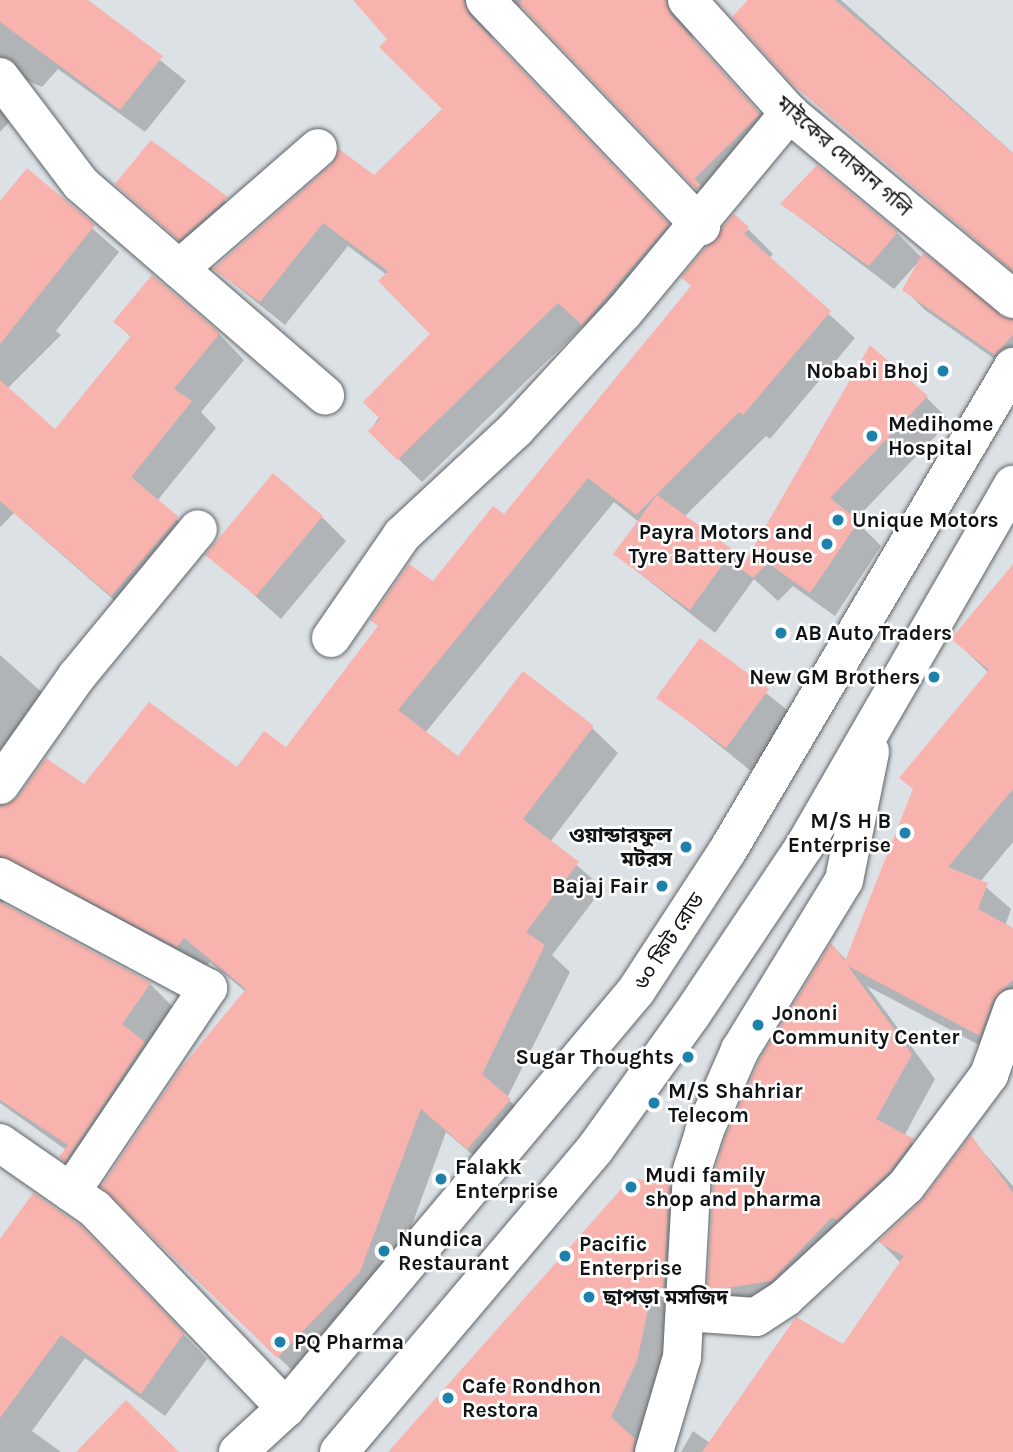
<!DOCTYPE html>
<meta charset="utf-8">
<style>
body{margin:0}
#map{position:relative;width:1013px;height:1452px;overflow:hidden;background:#dce1e5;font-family:Karla,"Noto Sans Bengali",sans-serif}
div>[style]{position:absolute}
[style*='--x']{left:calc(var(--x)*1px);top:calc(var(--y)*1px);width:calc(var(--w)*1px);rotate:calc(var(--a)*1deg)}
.shadow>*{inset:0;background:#0003}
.building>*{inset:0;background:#f8b3ae}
.roads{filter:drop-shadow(0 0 2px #606468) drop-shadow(0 0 2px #606468)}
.minor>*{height:38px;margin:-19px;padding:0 19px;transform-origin:19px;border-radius:19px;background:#fff}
.dots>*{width:19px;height:19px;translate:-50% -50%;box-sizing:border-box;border:4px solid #fff;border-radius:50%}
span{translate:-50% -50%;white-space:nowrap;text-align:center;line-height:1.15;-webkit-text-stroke:5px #fff;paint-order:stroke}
.street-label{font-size:21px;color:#111314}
.poi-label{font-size:21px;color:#111314;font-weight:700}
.right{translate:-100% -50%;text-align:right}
.left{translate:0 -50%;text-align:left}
</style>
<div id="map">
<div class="shadow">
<div style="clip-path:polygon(0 0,85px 0,186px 81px,145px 132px,58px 69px,42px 87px,23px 79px,10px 121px,0 132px)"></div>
<div style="clip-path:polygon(355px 0,681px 0,694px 41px,783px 139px,722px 212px,525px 8px,505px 2px,487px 18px,493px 41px,691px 249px,607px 348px,583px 326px,422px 482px,370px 431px,433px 334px,387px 275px,348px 246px,285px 325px,215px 269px,374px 177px,445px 109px)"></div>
<div style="clip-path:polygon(750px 0,841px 0,1013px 153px,1013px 272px,820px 105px)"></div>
<div style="clip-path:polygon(151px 142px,251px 222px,204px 263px,117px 184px)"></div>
<div style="clip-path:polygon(27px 171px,119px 252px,56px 331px,61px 335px,7px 389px,55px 432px,132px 338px,116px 322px,219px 334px,244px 360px,201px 412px,216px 428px,157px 501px,203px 544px,137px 620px,14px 513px,0 527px,0 204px)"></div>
<div style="clip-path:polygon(782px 204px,897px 233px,922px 258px,894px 289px)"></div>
<div style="clip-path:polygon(748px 229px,773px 254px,769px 259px,855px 338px,770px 439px,766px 436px,684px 517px,746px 565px,926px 397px,950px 421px,855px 520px,881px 546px,835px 616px,793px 586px,778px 601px,754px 579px,715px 633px,615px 554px,639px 522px,614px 502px,425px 733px,458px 759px,592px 728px,618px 753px,550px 842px,603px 888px,552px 955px,570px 972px,507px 1098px,535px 1125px,494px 1173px,446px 1132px,385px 1298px,303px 1381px,129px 1212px,246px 992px,210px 962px,203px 971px,13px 883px,2px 905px,150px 984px,175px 1009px,86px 1182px,61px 1157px,66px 1150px,0 1103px,0 655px,64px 712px,5px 805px,84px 786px,238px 769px,286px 750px,433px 584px,504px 517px)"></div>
<div style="clip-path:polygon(904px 289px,1013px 319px,1013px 372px,925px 310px)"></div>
<div style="clip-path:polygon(322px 517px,346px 541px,281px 619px,208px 554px)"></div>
<div style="clip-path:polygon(1013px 567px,1013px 842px,980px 882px,1011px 909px,1005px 926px,1013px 930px,1013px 1033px,1004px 1058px,867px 986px,935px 1079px,904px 1136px,936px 1164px,733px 1314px,709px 1290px,832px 945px,847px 961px,989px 673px,953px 639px)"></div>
<div style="clip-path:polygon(700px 640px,792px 714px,751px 771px,659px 697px)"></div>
<div style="clip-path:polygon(971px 1138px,1013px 1186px,1013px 1452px,681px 1452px,693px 1431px,710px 1443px,844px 1347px,901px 1263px,880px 1242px,925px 1200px)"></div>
<div style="clip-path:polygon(669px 1186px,702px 1220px,645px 1452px,390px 1452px)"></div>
<div style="clip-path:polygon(0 1242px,105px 1252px,207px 1359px,165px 1416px,85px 1358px,32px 1431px,61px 1452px,0 1452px)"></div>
</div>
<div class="building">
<div style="clip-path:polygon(0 0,88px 0,163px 56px,120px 110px,0 22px)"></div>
<div style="clip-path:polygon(353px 0,464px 0,469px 15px,669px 224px,582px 325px,558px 303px,397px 460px,368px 431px,380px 419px,363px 402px,430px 334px,378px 281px,388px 271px,323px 223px,260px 302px,213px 269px,332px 164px,339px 149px,374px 175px,442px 109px,379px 47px,387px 39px)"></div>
<div style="clip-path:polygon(522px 0,666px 0,671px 15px,760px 114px,694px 179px,701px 185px,697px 190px,519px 4px)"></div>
<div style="clip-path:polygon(748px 0,835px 0,1013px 153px,1013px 271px,791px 83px,732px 17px)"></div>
<div style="clip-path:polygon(151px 140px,228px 197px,179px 240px,115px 184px)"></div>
<div style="clip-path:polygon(817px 165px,898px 232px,869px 266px,780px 204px)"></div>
<div style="clip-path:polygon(27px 168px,95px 225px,0 344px,0 201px)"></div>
<div style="clip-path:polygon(734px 214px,749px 227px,744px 234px,831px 311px,743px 415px,739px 412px,636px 515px,588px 478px,398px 710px,458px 756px,523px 671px,594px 726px,523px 819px,579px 862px,526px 932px,545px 945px,482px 1074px,511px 1099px,467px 1149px,421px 1109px,360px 1272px,277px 1358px,101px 1187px,180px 1069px,246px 989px,184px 938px,177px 947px,0 855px,0 807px,17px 798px,46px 758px,84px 784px,149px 702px,237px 767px,264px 731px,286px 747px,378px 626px,370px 620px,409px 564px,433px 581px,493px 506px,504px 514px,691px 286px,681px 277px)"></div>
<div style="clip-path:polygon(923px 253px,1013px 320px,1013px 335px,995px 355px,902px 290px)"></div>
<div style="clip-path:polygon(152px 275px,220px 333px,174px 389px,192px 401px,131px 477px,179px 517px,111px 596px,0 501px,0 380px,55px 429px,131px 336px,113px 322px)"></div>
<div style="clip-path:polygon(870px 345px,928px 396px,830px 498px,859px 521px,810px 593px,768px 563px,753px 578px,741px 569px)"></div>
<div style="clip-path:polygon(273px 473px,323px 516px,256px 596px,205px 555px)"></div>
<div style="clip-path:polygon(657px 495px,733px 550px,690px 610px,613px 554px)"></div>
<div style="clip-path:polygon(1013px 564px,1013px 789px,948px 867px,988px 883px,978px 909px,1013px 928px,1013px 980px,993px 1000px,980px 1036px,848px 966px,912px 1054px,876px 1119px,914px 1139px,890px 1171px,837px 1220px,832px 1217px,771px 1281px,707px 1291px,714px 1174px,724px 1140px,761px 1057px,831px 943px,845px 961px,913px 789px,899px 778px,989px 670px,951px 639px)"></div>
<div style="clip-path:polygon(700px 638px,769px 689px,726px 748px,656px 698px)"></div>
<div style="clip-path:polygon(0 902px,151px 983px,122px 1024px,145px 1042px,65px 1162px,59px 1157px,68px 1145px,0 1100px)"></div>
<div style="clip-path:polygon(971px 1135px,1013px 1193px,1013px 1452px,702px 1452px,796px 1317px,843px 1344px,904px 1256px,878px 1242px,923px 1199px)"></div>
<div style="clip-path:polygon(631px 1178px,669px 1184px,663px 1295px,651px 1296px,637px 1361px,611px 1417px,635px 1439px,633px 1452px,388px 1452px)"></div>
<div style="clip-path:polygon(33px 1193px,81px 1226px,184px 1333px,141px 1394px,61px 1335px,0 1418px,0 1239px)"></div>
<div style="clip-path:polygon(126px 1400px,179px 1452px,76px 1452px)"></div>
</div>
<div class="roads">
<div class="minor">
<div style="--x:485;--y:0;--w:313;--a:46.3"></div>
<div style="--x:687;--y:0;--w:152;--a:47.9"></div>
<div style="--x:789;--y:113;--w:291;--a:39.7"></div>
<div style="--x:0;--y:77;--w:134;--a:52.9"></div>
<div style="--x:81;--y:184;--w:323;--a:40.9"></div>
<div style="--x:179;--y:269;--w:184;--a:-41"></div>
<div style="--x:331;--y:638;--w:125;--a:-55.4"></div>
<div style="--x:402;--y:535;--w:156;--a:-42.9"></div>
<div style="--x:516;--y:429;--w:159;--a:-47.3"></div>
<div style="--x:624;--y:312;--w:259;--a:-50.3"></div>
<div style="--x:0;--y:785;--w:133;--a:-54.8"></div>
<div style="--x:77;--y:676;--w:190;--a:-50.5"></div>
<div style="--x:0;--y:877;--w:236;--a:28.1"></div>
<div style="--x:208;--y:988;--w:246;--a:123.9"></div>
<div style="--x:0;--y:1143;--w:116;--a:34.8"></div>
<div style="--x:95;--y:1209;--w:276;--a:46.2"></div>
<div style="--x:686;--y:1312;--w:70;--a:4.1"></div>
<div style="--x:756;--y:1317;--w:35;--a:-33"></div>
<div style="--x:785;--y:1298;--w:165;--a:-42.8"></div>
<div style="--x:906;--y:1186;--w:139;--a:-53.2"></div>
<div style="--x:989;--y:1075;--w:71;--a:-70.3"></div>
<div style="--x:238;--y:1452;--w:65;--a:-42.5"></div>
<div style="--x:286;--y:1408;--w:544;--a:-49.99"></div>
<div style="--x:636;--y:991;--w:168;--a:-56.9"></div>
<div style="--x:728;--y:850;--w:561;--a:-59.46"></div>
<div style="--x:339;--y:1452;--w:397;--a:-49.8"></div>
<div style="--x:595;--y:1149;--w:166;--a:-54.3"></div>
<div style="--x:692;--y:1014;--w:203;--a:-56.2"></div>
<div style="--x:805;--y:845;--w:416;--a:-60"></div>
<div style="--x:654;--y:1452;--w:99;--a:-73.6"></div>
<div style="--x:682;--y:1357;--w:187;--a:-86.9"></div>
<div style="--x:692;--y:1170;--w:40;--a:-72"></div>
<div style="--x:704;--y:1132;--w:90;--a:-66.3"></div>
<div style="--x:740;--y:1050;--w:199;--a:-58.5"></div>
<div style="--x:844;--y:880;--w:131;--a:-78.5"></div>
</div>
</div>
<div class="dots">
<div style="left:943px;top:371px;background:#1d81ac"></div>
<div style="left:872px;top:436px;background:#1d81ac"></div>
<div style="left:838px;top:520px;background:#1d81ac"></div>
<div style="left:827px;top:544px;background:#1d81ac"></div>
<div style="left:781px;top:633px;background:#1d81ac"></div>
<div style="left:934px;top:677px;background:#1d81ac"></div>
<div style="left:905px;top:833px;background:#1d81ac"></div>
<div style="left:686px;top:847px;background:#1d81ac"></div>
<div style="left:662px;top:886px;background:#1d81ac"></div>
<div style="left:758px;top:1025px;background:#1d81ac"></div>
<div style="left:688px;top:1057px;background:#1d81ac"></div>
<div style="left:654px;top:1103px;background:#1d81ac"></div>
<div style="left:441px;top:1179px;background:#1d81ac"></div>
<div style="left:631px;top:1187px;background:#1d81ac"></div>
<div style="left:384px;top:1251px;background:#1d81ac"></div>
<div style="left:565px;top:1256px;background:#1d81ac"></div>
<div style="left:589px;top:1297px;background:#1d81ac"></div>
<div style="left:280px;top:1342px;background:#1d81ac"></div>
<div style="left:448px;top:1398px;background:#1d81ac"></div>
</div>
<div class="street-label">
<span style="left:844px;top:156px;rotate:41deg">মাইকের দোকান গলি</span>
<span style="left:669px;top:941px;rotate:-57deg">৬০ ফিট রোড</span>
</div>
<div class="poi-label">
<span class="right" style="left:929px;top:371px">Nobabi Bhoj</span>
<span class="left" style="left:888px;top:436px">Medihome<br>Hospital</span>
<span class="left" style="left:852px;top:520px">Unique Motors</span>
<span class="right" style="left:813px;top:544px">Payra Motors and<br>Tyre Battery House</span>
<span class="left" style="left:795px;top:633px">AB Auto Traders</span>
<span class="right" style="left:920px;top:677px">New GM Brothers</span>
<span class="right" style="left:891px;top:833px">M/S H B<br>Enterprise</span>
<span class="right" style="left:672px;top:847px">ওয়ান্ডারফুল<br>মটরস</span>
<span class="right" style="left:648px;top:886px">Bajaj Fair</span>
<span class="left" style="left:772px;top:1025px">Jononi<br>Community Center</span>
<span class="right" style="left:674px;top:1057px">Sugar Thoughts</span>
<span class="left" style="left:668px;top:1103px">M/S Shahriar<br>Telecom</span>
<span class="left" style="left:455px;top:1179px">Falakk<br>Enterprise</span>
<span class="left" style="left:645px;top:1187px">Mudi family<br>shop and pharma</span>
<span class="left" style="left:398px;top:1251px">Nundica<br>Restaurant</span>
<span class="left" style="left:579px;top:1256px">Pacific<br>Enterprise</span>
<span class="left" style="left:603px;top:1297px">ছাপড়া মসজিদ</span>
<span class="left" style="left:294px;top:1342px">PQ Pharma</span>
<span class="left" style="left:462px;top:1398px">Cafe Rondhon<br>Restora</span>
</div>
</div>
